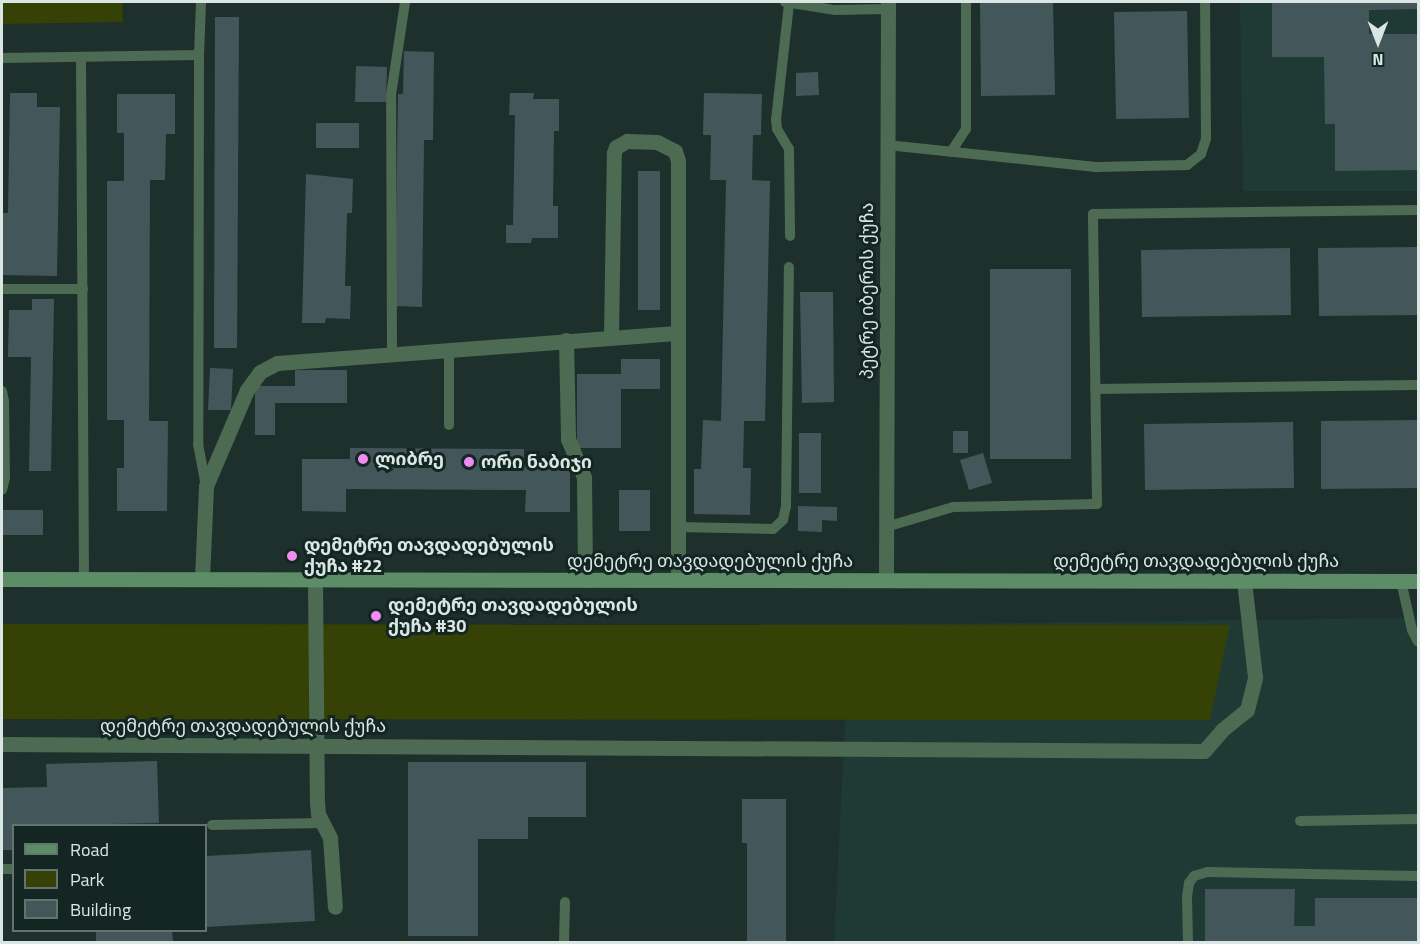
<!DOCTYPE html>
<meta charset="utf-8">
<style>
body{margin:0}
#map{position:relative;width:1420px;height:944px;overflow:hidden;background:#1e302c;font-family:"Titillium Web","Noto Sans Georgian",sans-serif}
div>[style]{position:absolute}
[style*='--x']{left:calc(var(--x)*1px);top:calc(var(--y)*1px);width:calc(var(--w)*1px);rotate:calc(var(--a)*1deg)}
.built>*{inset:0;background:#1f3a35}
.green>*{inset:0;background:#354105}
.building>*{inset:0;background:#43575a}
.service>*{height:10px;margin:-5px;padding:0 5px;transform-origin:5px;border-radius:5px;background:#4d6a52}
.minor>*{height:15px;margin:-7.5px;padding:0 7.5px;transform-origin:7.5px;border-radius:7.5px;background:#4d6a52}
.tertiary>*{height:15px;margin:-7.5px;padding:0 7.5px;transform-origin:7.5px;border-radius:7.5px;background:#4d6a52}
.secondary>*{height:15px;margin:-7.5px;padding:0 7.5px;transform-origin:7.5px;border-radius:7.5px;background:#5d8d67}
.dots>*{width:16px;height:16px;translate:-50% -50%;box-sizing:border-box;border:3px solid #142622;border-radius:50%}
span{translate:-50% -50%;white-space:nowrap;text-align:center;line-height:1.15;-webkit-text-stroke:6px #142622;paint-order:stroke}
.street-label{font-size:18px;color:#dae6e3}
.poi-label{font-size:18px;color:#dae6e3;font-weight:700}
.left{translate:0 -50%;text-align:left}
.frame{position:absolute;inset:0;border:3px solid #dae6e3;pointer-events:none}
.legend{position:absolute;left:12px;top:824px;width:195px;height:108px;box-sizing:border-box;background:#142622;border:2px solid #63736f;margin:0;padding:8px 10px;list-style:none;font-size:18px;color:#dae6e3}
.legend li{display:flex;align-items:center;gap:12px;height:30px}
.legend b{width:30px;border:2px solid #63736f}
.north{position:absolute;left:1348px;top:12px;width:60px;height:60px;-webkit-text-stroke:4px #142622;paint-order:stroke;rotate:180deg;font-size:16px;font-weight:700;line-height:24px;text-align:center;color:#dae6e3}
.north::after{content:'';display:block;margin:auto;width:21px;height:27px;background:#dae6e3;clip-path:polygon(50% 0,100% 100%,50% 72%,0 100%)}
</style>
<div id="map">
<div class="built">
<div style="clip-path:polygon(1240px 2px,1418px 2px,1418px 191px,1243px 191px)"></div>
<div style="clip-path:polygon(1418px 618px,1418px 942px,834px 942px,850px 625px)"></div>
</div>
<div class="green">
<div style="clip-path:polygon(2px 2px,122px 2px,123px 22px,2px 24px)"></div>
<div style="clip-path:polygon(2px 624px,1230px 625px,1210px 720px,2px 719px)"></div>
</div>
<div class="building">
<div style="clip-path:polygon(980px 2px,1053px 2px,1055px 95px,981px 96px)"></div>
<div style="clip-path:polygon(1272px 2px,1418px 2px,1418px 9px,1369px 10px,1369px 34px,1418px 34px,1418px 170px,1335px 171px,1335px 124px,1325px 124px,1324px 57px,1272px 57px)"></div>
<div style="clip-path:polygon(1187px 11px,1189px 118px,1116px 119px,1114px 12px)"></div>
<div style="clip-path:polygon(215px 17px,239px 17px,237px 348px,214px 348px)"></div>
<div style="clip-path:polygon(404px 51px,434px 52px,433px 140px,424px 140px,422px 307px,395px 306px,398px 94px,403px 94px)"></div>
<div style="clip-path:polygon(356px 66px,387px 67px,386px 102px,355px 102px)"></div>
<div style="clip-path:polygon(818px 72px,819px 95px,796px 96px,796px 73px)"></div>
<div style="clip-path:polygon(10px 93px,37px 93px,37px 107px,60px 107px,57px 276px,2px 275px,2px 213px,8px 213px)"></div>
<div style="clip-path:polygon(510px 93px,534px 93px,533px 99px,559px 99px,559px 131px,554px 131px,553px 206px,558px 206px,558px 238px,532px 238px,531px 243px,506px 243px,506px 225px,513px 225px,515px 115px,509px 115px)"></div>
<div style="clip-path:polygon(704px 93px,762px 94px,761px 135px,753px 135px,752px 180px,770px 181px,765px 421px,744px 421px,743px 468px,751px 468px,750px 515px,694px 514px,694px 469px,701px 469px,703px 420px,721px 421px,726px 180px,710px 180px,711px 135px,703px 135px)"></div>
<div style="clip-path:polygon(117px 94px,175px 94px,175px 134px,166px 134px,165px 180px,150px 180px,149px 421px,168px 421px,167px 511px,117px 511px,117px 468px,124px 468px,124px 420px,107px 420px,107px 181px,124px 181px,124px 133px,117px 133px)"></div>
<div style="clip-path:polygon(316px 123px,359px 123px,359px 148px,316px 148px)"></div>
<div style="clip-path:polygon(638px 171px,660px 171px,660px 310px,638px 310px)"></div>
<div style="clip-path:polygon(306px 174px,353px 179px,352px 213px,347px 213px,345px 286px,351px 286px,350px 319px,326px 318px,325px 323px,302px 323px)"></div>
<div style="clip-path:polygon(1418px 247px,1418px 315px,1319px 316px,1318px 248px)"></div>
<div style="clip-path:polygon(1290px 248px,1291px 315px,1142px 317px,1141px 250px)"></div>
<div style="clip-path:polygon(990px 269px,1071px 269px,1071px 459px,990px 459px)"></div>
<div style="clip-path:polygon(800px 292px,833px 292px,834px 402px,802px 403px)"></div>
<div style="clip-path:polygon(32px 299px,54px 299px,51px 471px,29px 471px,31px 357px,8px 357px,9px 310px,32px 310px)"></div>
<div style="clip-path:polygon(621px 359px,660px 359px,660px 389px,621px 389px,621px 448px,577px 448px,577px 374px,621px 374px)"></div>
<div style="clip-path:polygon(210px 368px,233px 369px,231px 410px,208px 410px)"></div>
<div style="clip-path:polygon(295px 370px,347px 370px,347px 403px,275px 403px,275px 435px,255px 435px,255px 386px,295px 386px)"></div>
<div style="clip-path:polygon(1418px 420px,1418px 488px,1321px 489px,1321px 421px)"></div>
<div style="clip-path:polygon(1293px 422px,1294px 488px,1145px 490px,1144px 424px)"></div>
<div style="clip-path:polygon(953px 431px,968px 431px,968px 453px,953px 453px)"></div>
<div style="clip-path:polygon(799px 433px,821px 433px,821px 493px,799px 493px)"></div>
<div style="clip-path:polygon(350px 448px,524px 449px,524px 460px,570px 460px,570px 512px,525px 512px,526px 490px,346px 489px,346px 512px,302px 511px,302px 459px,350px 459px)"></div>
<div style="clip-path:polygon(983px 453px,992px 483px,969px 490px,960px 460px)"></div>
<div style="clip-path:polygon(619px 490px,650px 490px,650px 531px,619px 531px)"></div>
<div style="clip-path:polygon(798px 506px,837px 507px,837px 521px,822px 520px,822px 532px,798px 531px)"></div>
<div style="clip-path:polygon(2px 510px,43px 510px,43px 535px,2px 535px)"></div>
<div style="clip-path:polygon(157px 761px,159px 823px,14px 826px,14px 850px,2px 850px,2px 788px,47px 787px,46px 764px)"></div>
<div style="clip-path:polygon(408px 762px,586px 762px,586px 817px,528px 817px,528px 839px,478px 839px,478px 936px,408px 936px)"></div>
<div style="clip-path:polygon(742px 799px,786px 799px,786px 942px,747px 942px,747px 843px,742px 843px)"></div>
<div style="clip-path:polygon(311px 850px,315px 921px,206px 927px,206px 856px)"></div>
<div style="clip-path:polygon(1205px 889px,1295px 889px,1294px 926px,1315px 926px,1315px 898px,1418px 898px,1418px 942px,1205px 942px)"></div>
<div style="clip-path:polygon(96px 930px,172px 930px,173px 942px,96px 942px)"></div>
</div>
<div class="service">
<div style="--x:785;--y:2;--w:51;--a:9.1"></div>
<div style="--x:835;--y:10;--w:53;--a:-1.1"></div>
<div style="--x:789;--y:4;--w:116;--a:96.4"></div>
<div style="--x:776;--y:119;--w:10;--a:84"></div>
<div style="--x:777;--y:129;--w:23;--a:59"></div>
<div style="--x:789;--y:149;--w:87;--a:89.3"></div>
<div style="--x:199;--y:55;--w:53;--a:-87.8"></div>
<div style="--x:81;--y:57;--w:522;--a:89.67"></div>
<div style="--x:2;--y:58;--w:197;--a:-0.9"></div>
<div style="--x:199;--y:55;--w:389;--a:90.1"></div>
<div style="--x:198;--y:444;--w:43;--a:79.2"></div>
<div style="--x:887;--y:145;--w:212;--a:6"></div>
<div style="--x:1098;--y:167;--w:89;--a:-1.3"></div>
<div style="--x:1187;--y:165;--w:18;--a:-38"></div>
<div style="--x:1201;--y:154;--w:16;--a:-72"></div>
<div style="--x:1206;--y:139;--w:137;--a:-90.4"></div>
<div style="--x:951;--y:152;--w:27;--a:-57"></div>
<div style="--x:966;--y:129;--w:127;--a:-90"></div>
<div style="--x:2;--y:289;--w:81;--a:0"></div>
<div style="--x:449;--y:351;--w:74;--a:90"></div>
<div style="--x:392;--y:355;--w:260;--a:-90.2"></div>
<div style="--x:391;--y:95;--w:94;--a:-81.4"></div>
<div style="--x:1095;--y:389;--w:323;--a:-0.7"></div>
<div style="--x:2;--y:391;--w:10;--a:79"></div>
<div style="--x:4;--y:401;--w:77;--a:89.3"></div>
<div style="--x:5;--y:478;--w:12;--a:104"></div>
<div style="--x:678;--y:527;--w:95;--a:1.2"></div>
<div style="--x:773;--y:529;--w:13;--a:-42"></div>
<div style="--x:783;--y:520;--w:14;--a:-78"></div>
<div style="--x:786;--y:506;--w:239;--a:-89.3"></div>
<div style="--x:886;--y:527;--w:70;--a:-16.6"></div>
<div style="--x:953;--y:507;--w:144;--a:-1.2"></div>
<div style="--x:1097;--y:504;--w:290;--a:-90.8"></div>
<div style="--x:1093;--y:214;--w:325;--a:-0.7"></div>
<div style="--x:1401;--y:581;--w:50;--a:77.3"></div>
<div style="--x:1412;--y:630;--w:13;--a:63"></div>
<div style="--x:1300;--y:821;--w:118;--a:-1"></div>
<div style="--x:212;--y:825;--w:111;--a:-1"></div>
<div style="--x:2;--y:869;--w:12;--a:0"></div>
<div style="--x:564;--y:942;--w:40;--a:-88.6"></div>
<div style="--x:1188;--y:942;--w:45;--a:-91.3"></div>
<div style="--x:1187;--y:897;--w:14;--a:-82"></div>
<div style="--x:1189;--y:883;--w:9;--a:-54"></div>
<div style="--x:1194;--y:876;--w:14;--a:-17"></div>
<div style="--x:1207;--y:872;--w:211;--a:1.1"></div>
</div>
<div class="minor">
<div style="--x:611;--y:336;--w:183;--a:-89.1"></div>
<div style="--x:614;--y:153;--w:6;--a:-72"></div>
<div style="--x:616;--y:147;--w:13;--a:-29"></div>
<div style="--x:627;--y:141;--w:30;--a:2"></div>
<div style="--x:657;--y:142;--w:20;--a:27"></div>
<div style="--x:675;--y:151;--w:10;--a:73"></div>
<div style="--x:678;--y:161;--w:419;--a:90"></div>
<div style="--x:566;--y:340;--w:99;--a:88.8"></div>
<div style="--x:568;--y:439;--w:41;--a:67.2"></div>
<div style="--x:584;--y:477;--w:103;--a:89.4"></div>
<div style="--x:202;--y:579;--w:93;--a:-87.5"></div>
<div style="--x:206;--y:486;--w:104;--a:-66.9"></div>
<div style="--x:247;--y:390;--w:22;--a:-54"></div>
<div style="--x:260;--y:372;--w:19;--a:-28"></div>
<div style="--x:277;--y:363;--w:400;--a:-4.3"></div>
<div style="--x:315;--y:579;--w:223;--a:89.5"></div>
<div style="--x:317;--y:802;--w:12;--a:85"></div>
<div style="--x:318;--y:814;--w:27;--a:63"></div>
<div style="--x:330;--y:838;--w:69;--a:85.9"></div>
<div style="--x:2;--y:744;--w:1202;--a:0.33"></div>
<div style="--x:1204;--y:751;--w:28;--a:-49"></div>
<div style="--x:1222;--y:730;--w:32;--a:-39"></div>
<div style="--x:1247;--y:710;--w:34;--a:-76"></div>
<div style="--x:1255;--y:677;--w:97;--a:-96.5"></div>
</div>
<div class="tertiary">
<div style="--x:886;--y:580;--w:578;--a:-89.8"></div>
</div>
<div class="secondary">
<div style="--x:2;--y:579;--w:1416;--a:0.08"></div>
</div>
<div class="dots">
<div style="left:363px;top:459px;background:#f28af3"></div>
<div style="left:469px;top:462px;background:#f28af3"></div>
<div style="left:292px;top:556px;background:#f28af3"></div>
<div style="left:376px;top:616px;background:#f28af3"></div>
</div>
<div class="street-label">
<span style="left:867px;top:291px;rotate:-90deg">პეტრე იბერის ქუჩა</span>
<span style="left:710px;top:561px">დემეტრე თავდადებულის ქუჩა</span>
<span style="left:1196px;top:561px">დემეტრე თავდადებულის ქუჩა</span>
<span style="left:243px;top:726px">დემეტრე თავდადებულის ქუჩა</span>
</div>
<div class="poi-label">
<span class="left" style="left:375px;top:459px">ლიბრე</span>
<span class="left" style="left:481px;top:462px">ორი ნაბიჯი</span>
<span class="left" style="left:304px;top:556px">დემეტრე თავდადებულის<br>ქუჩა #22</span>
<span class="left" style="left:388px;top:616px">დემეტრე თავდადებულის<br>ქუჩა #30</span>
</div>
<div class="frame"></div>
<ul class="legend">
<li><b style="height:8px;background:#5d8d67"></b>Road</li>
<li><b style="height:16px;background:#354105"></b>Park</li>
<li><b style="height:16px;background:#43575a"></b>Building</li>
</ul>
<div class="north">N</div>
</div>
